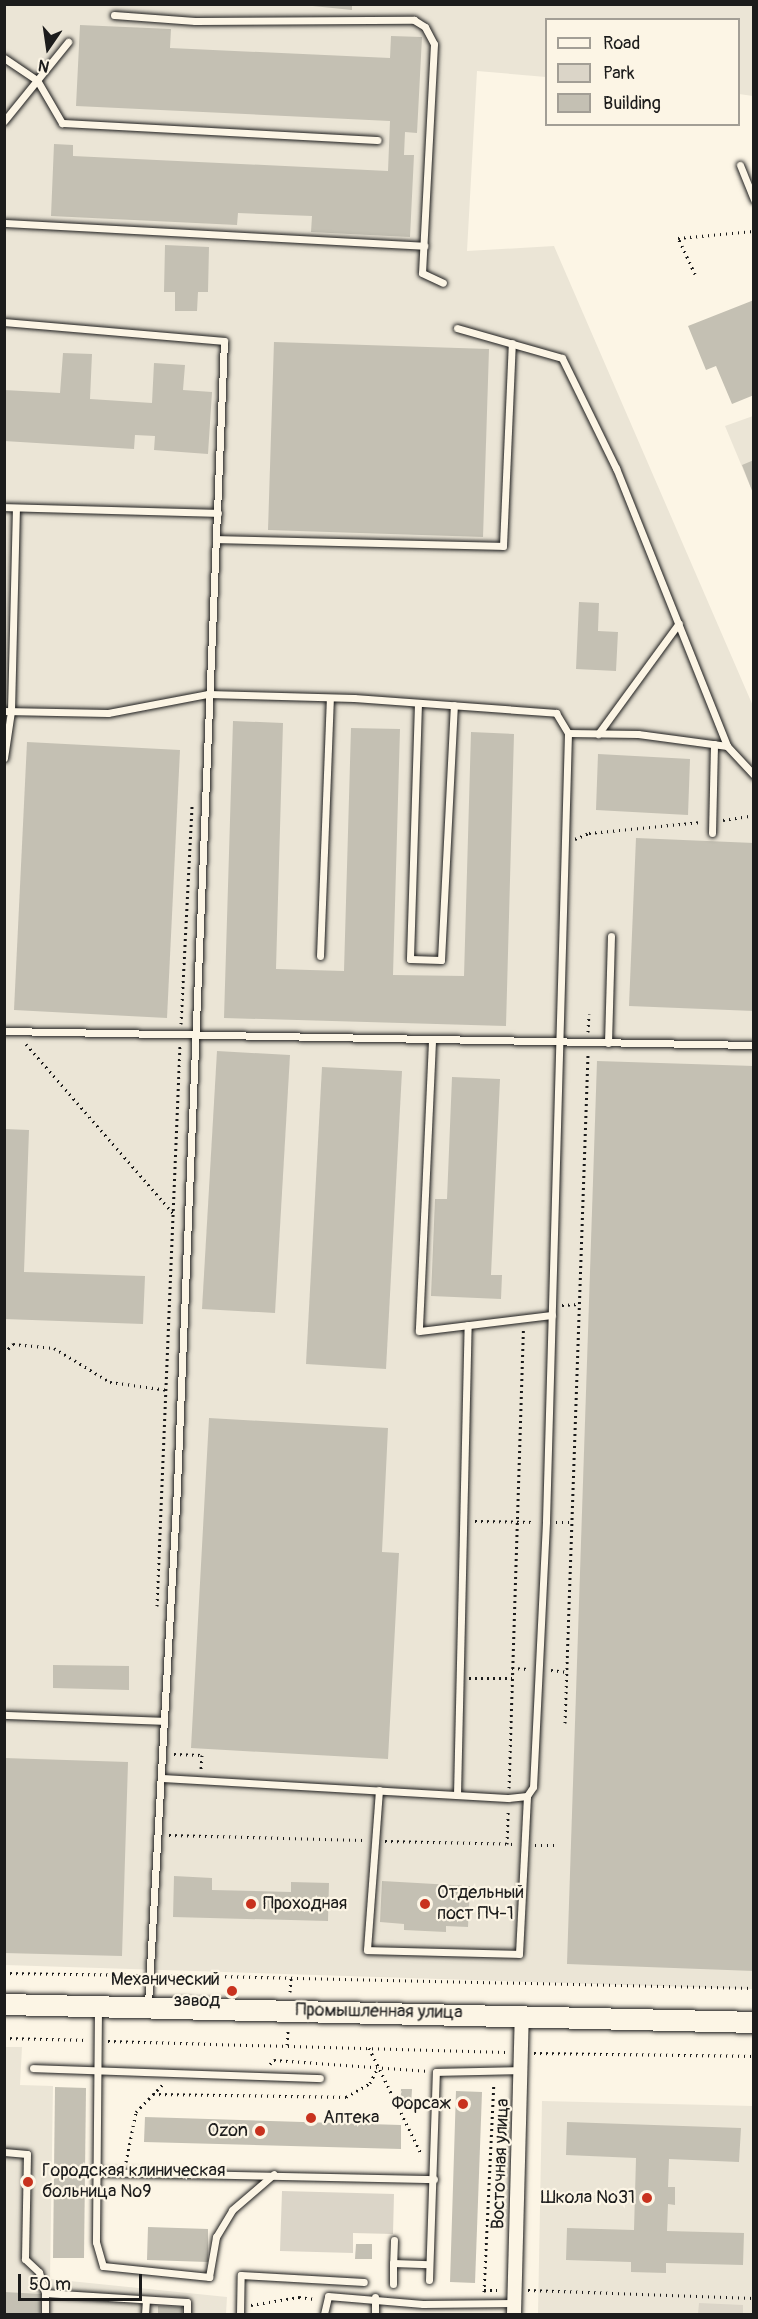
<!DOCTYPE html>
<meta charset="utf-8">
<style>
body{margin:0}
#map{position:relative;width:758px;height:2319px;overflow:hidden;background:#fcf5e5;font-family:Pangolin,sans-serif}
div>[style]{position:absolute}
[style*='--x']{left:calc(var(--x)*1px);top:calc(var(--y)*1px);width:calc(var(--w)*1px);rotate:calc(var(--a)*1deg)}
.built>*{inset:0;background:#ebe5d6}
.green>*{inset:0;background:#dbd5c8}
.building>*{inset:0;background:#c4c0b3}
.path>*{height:3px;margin-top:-1.5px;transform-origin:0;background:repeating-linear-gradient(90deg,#1c1c1c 0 1.5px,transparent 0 6px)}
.roads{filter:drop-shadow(0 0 2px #1c1c1c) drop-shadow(0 0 2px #1c1c1c)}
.service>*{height:7px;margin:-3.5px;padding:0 3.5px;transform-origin:3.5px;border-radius:3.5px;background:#fcf5e5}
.minor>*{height:14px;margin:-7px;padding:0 7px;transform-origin:7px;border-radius:7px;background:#fcf5e5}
.primary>*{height:21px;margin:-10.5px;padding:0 10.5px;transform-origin:10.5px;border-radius:10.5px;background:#fcf5e5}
.dots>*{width:16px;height:16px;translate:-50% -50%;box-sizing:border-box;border:3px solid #fcf5e5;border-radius:50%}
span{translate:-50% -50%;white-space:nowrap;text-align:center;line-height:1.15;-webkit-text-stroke:4.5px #fcf5e5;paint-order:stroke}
.poi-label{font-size:18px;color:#1c1c1c}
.left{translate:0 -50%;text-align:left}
.right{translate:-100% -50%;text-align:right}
.street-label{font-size:18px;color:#1c1c1c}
.frame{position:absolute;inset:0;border:6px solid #1c1c1c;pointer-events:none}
.legend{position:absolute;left:545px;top:18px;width:195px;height:108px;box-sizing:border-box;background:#fcf5e5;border:2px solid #a29e95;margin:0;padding:8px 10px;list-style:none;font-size:18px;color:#1c1c1c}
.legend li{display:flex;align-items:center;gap:12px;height:30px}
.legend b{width:30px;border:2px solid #a29e95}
.north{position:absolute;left:18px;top:18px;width:60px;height:60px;-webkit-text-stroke:4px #fcf5e5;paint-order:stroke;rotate:193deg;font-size:16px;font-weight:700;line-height:24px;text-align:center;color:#1c1c1c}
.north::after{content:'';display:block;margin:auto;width:21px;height:27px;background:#1c1c1c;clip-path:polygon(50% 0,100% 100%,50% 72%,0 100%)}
.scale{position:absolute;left:18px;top:2274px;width:124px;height:27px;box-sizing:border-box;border:3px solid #1c1c1c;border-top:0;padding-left:8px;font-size:18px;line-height:21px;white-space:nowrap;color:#1c1c1c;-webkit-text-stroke:4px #fcf5e5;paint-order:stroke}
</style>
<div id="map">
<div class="built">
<div style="clip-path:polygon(5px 5px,753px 5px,753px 96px,739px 94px,738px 20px,546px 20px,546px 77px,477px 71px,467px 251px,554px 246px,753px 706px,753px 1989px,5px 1965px)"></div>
<div style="clip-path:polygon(753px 416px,753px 493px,725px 426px)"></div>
<div style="clip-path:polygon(5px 2047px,22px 2047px,20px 2085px,53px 2086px,50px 2279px,227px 2297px,226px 2314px,5px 2314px)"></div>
<div style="clip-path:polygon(542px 2101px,753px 2106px,753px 2314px,538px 2314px)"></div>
</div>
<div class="green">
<div style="clip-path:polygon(282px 2191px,394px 2194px,393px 2234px,353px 2233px,353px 2253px,280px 2251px)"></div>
<div style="clip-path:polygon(699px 2303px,743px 2305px,743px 2314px,698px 2314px)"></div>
</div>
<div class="building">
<div style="clip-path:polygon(293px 4px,352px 4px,352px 10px)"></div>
<div style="clip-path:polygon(80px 25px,171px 29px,170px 48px,390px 58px,391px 36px,422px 37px,417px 133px,405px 132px,404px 155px,414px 155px,410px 237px,311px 232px,312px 216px,238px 213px,237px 225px,51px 216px,54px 144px,73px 145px,73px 156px,388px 171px,390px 121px,76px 106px)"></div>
<div style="clip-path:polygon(165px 245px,209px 247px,208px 292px,198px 292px,197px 311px,175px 311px,175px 292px,164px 292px)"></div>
<div style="clip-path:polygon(754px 300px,754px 395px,732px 404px,716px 366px,706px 370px,688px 326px)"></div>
<div style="clip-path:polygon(274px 342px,489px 349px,483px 537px,268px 530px)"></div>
<div style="clip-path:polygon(63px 353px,92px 354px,90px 399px,152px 403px,154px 363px,185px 365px,183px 390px,212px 392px,208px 454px,154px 450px,155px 436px,135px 435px,134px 449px,4px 441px,4px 390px,60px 393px)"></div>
<div style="clip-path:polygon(754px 460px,754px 493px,753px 493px,742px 465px)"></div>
<div style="clip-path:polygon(579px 602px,599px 603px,598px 631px,618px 632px,616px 671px,576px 669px)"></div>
<div style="clip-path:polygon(233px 721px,283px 723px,276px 969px,344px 971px,351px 728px,400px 729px,393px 975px,464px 976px,471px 732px,514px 734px,506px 1026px,224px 1018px)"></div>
<div style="clip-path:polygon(27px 742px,180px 750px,167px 1018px,14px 1010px)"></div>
<div style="clip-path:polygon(598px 754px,690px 759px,688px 815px,596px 810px)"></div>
<div style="clip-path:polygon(636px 838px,754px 843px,754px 1011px,629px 1006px)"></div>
<div style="clip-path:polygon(217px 1051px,290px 1055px,275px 1313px,202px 1309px)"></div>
<div style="clip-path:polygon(597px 1061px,754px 1066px,754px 1971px,567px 1964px)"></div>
<div style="clip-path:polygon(322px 1067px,402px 1071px,386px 1369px,306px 1364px)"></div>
<div style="clip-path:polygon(452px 1077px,500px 1079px,491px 1275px,502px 1275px,501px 1299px,431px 1296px,435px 1199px,447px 1199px)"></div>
<div style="clip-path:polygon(4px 1129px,29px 1130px,24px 1272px,145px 1276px,143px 1324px,4px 1319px)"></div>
<div style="clip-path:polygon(209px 1418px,388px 1428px,382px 1552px,399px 1553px,388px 1759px,191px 1748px)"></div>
<div style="clip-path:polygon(53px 1665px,129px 1666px,129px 1690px,53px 1688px)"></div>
<div style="clip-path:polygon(4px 1758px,128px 1762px,122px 1956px,4px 1953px)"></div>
<div style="clip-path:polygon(174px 1876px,212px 1878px,212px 1890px,291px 1892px,291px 1882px,329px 1883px,328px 1921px,173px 1917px)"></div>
<div style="clip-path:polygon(382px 1881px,470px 1886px,468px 1927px,446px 1926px,446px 1932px,404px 1930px,404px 1924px,380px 1922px)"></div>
<div style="clip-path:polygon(55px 2087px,86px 2088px,84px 2258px,53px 2258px)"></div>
<div style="clip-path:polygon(401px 2089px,412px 2089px,411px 2105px,400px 2104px)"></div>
<div style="clip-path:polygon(456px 2091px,482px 2092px,475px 2283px,450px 2282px)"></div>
<div style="clip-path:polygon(145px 2117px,401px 2125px,401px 2149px,144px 2142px)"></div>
<div style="clip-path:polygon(567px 2122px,741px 2128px,739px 2162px,669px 2159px,668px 2187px,675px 2187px,675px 2205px,668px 2204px,667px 2231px,744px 2233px,743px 2265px,666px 2263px,666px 2273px,631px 2272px,631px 2262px,566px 2260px,567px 2228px,634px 2230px,636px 2158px,566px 2155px)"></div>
<div style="clip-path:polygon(148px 2227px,208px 2229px,208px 2262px,147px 2260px)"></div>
<div style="clip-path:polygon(356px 2244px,372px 2244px,372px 2259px,355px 2259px)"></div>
<div style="clip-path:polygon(4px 2292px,41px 2294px,40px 2314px,4px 2314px)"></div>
<div style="clip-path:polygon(158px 2306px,182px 2307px,182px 2314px,158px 2314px)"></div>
</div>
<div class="path">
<div style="--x:695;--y:274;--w:40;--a:-115"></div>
<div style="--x:678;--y:238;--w:76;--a:-5.3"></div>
<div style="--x:723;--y:820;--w:31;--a:-9"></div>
<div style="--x:575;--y:839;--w:15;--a:-23"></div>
<div style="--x:589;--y:833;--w:113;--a:-5.6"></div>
<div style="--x:181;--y:1024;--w:218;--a:-87.1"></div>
<div style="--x:588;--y:1032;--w:18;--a:-87"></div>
<div style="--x:26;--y:1044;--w:224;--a:49"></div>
<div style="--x:562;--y:1305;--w:17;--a:-3"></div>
<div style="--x:4;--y:1353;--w:13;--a:-45"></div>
<div style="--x:13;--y:1344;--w:41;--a:5.6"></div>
<div style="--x:54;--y:1348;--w:66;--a:31.3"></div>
<div style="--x:110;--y:1382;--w:59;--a:7.9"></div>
<div style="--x:475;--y:1521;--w:59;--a:1"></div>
<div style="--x:556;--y:1522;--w:16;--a:0"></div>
<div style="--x:157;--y:1606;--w:560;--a:-87.65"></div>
<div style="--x:512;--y:1668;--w:17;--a:3"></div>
<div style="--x:551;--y:1670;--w:16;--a:7"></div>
<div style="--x:469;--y:1678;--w:43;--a:0"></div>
<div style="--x:565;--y:1723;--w:670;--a:-88.03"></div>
<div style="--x:174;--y:1754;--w:28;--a:2"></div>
<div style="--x:202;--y:1755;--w:14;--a:94"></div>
<div style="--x:509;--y:1788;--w:458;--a:-88.2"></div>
<div style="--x:169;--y:1835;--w:194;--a:1.5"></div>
<div style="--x:385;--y:1841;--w:128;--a:1.3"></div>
<div style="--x:507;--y:1844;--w:34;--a:-88"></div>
<div style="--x:535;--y:1845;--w:20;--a:0"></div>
<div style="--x:4;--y:1973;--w:134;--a:0.9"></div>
<div style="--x:159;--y:1975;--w:595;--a:1.25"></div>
<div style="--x:290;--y:1992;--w:14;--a:-86"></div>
<div style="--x:4;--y:2038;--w:83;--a:1.4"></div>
<div style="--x:108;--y:2041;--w:398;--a:1.6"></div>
<div style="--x:287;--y:2045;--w:16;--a:-86"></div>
<div style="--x:369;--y:2048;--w:117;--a:63.7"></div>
<div style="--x:534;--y:2053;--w:220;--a:0.8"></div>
<div style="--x:270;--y:2064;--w:6;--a:-45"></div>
<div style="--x:274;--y:2060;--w:152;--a:4.1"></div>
<div style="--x:153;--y:2094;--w:193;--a:0.9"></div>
<div style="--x:346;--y:2097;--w:28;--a:-30"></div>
<div style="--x:370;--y:2083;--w:18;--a:-63"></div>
<div style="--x:126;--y:2162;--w:51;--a:-78.7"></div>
<div style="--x:136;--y:2112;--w:39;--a:-46"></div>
<div style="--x:484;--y:2290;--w:13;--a:0"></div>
<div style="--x:528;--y:2290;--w:226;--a:2"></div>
<div style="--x:484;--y:2292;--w:209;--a:-87.3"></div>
<div style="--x:251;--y:2305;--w:49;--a:-9.5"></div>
<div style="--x:299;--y:2297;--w:15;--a:8"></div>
</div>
<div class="roads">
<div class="service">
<div style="--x:114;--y:15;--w:81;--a:4.2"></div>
<div style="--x:195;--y:21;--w:219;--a:-0.3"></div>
<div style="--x:414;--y:20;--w:13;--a:32"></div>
<div style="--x:425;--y:27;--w:19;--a:62"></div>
<div style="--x:434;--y:44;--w:229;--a:93"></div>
<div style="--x:422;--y:273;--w:23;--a:25"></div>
<div style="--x:4;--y:58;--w:40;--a:34"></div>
<div style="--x:37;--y:80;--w:50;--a:59.8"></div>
<div style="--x:62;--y:123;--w:316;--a:3.1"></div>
<div style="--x:4;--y:121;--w:102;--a:-51"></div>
<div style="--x:740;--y:165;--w:37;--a:68"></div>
<div style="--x:4;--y:223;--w:421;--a:3.1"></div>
<div style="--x:4;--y:322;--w:221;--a:4.9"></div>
<div style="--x:224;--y:341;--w:1148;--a:92.35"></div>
<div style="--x:177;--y:1488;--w:517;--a:93.22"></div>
<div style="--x:457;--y:328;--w:109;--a:15.9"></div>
<div style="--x:562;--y:358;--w:123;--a:63.9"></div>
<div style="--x:616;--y:468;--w:299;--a:68.2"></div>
<div style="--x:4;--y:507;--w:214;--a:1.6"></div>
<div style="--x:216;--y:539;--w:287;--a:1.4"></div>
<div style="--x:503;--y:546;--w:203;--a:-87.5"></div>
<div style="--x:418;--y:703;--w:256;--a:91.8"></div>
<div style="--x:410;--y:959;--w:31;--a:2"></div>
<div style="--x:441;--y:960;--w:255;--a:-87.1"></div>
<div style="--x:4;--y:711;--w:104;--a:1.1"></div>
<div style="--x:108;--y:713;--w:102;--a:-10.8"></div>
<div style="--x:208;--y:694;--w:146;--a:1.6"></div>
<div style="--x:354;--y:698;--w:203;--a:4.2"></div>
<div style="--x:556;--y:713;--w:23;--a:59"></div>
<div style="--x:568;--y:733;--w:789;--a:91.6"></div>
<div style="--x:546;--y:1522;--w:265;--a:92.8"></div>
<div style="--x:533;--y:1787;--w:11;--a:124"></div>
<div style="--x:527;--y:1796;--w:19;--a:174"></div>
<div style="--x:508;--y:1798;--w:347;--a:-176.7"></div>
<div style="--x:568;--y:733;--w:70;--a:0.8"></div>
<div style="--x:638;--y:734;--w:90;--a:7.7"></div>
<div style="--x:727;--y:746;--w:40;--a:47"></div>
<div style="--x:598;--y:734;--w:137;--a:-53.9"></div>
<div style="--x:4;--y:758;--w:48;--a:-81.5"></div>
<div style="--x:11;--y:711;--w:203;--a:-88.6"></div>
<div style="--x:712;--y:833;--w:89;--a:-88.7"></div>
<div style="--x:320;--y:956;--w:258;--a:-87.8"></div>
<div style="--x:4;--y:1031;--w:750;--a:1.07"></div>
<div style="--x:432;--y:1041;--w:290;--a:92.6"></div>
<div style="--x:419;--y:1331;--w:134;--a:-6.9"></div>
<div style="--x:608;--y:1043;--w:107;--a:-88.4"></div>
<div style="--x:4;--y:1715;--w:160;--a:2.1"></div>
<div style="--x:379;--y:1790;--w:160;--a:94.3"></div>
<div style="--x:367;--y:1950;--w:152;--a:1.5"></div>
<div style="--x:519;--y:1954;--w:158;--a:-87.1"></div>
<div style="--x:457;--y:1795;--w:470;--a:-88.7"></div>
<div style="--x:98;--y:2008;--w:234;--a:90.5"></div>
<div style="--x:96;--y:2242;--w:25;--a:74"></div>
<div style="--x:103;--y:2266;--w:107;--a:5.9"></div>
<div style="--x:209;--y:2277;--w:41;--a:-80.1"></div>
<div style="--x:216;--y:2237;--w:31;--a:-59"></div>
<div style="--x:232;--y:2210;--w:55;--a:-40.6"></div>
<div style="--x:33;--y:2068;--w:287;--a:2"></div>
<div style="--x:4;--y:2152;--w:23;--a:5"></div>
<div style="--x:27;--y:2154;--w:105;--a:91.1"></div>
<div style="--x:25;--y:2259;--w:19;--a:43"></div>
<div style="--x:39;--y:2272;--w:22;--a:74"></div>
<div style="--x:95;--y:2172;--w:339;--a:1.2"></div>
<div style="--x:394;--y:2240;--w:23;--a:92"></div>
<div style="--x:393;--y:2263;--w:36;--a:2"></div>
<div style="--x:429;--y:2280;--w:208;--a:-88.1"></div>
<div style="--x:436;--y:2072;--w:85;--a:-1.3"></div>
<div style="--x:393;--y:2284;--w:21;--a:-90"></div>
<div style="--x:45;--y:2314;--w:21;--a:-90"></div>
<div style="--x:45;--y:2293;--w:142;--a:3.6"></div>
<div style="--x:187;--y:2302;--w:12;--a:90"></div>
<div style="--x:145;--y:2314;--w:14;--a:-86"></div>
<div style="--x:240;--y:2314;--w:39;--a:-89"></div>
<div style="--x:241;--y:2275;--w:123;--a:3.3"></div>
<div style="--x:324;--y:2314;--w:18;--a:-77"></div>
<div style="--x:328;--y:2296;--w:95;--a:4.8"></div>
<div style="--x:423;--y:2304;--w:91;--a:-0.6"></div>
<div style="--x:375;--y:2314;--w:17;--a:-90"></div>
</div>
<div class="minor">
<div style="--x:514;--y:2314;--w:299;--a:-88.5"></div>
</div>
<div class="primary">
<div style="--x:4;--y:2004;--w:750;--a:1.37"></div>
</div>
</div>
<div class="dots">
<div style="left:251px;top:1904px;background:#c8321e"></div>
<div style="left:425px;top:1904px;background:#c8321e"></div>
<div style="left:232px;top:1991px;background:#c8321e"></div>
<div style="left:463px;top:2104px;background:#c8321e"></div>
<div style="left:311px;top:2118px;background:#c8321e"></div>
<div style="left:260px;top:2131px;background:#c8321e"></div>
<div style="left:28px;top:2182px;background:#c8321e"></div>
<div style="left:647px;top:2198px;background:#c8321e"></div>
</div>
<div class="poi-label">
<span class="left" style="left:437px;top:1904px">Отдельный<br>пост ПЧ-1</span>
<span class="left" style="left:263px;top:1904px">Проходная</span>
<span class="right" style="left:220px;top:1991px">Механический<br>завод</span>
<span class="right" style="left:451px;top:2104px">Форсаж</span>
<span class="left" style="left:323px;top:2118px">Аптека</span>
<span class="right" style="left:248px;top:2131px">Ozon</span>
<span class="left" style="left:42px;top:2182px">Городская клиническая<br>больница №9</span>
<span class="right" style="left:635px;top:2198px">Школа №31</span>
</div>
<div class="street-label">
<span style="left:379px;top:2012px;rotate:1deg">Промышленная улица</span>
<span style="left:501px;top:2164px;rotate:-88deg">Восточная улица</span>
</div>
<div class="frame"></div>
<ul class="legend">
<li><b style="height:8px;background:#fcf5e5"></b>Road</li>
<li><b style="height:16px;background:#dbd5c8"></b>Park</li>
<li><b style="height:16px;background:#c4c0b3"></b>Building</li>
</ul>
<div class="north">N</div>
<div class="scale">50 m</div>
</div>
